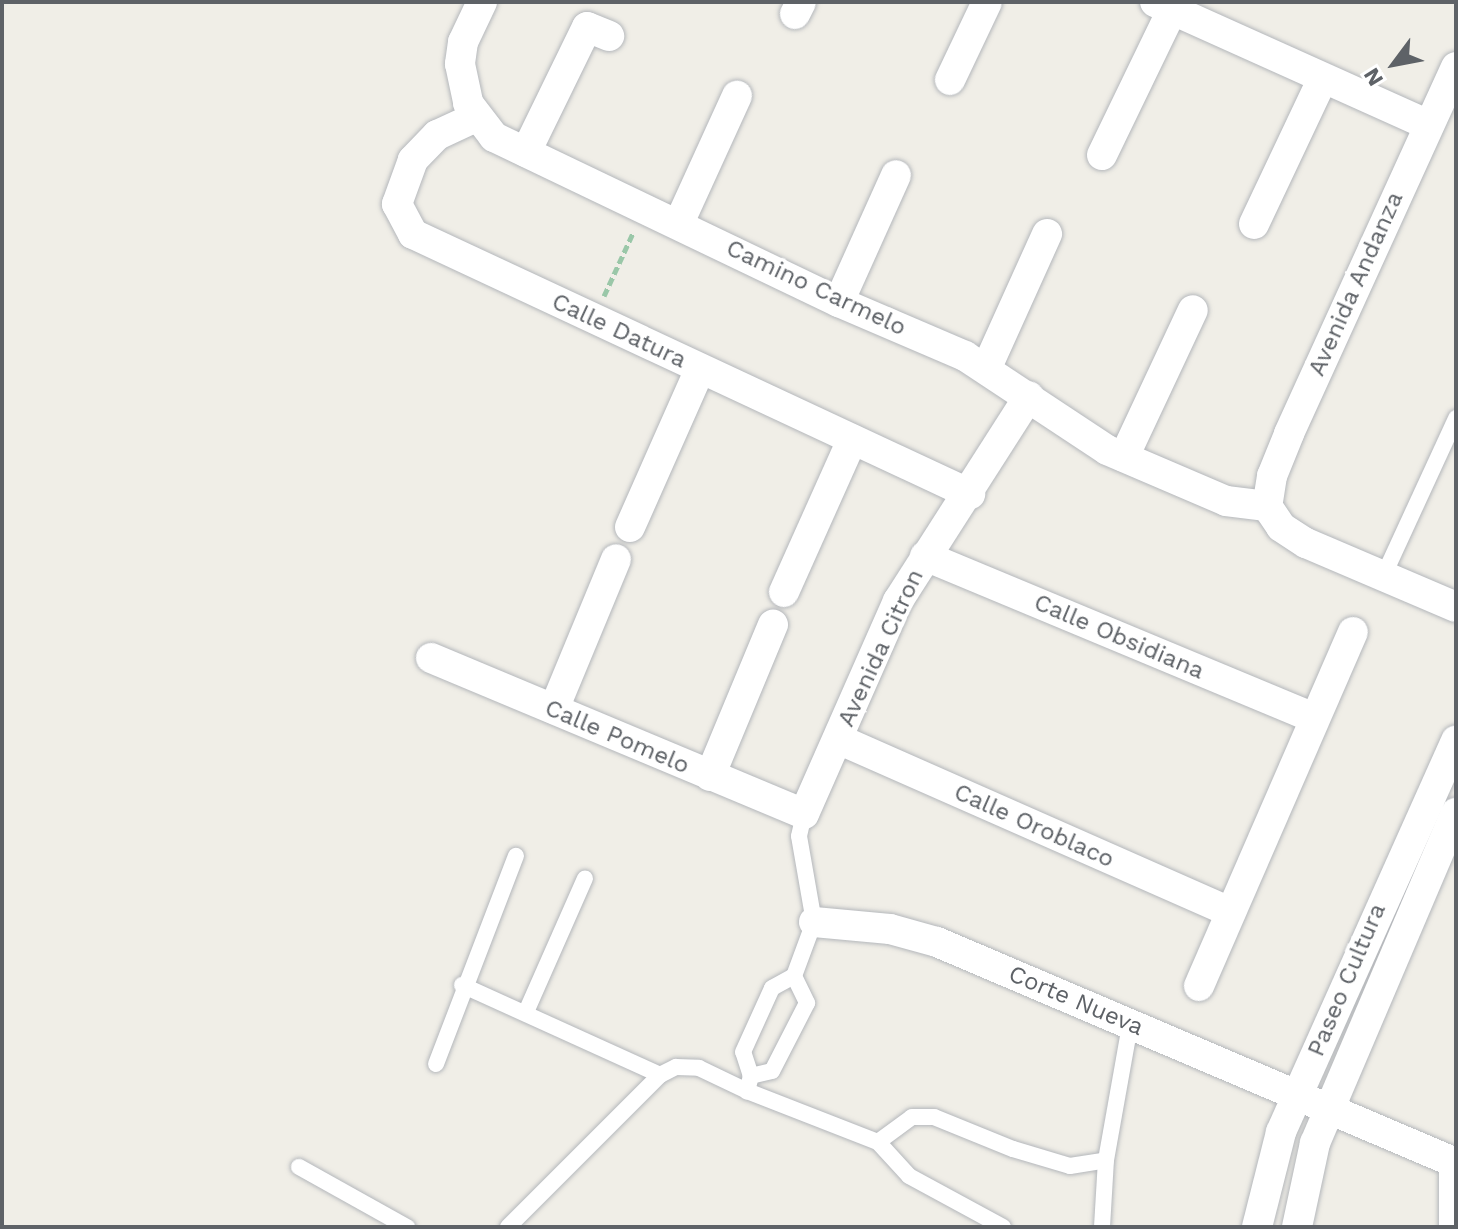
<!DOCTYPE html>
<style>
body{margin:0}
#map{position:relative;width:1458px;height:1229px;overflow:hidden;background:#f0eee7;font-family:"Work Sans",sans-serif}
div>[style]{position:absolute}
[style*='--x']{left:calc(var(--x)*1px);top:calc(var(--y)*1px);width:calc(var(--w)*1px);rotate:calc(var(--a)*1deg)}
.path>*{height:5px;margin-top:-2.5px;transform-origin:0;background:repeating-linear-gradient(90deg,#9ac7a8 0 8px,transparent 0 12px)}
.roads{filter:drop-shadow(0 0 2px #b4b7bb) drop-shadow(0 0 2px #b4b7bb)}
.service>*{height:16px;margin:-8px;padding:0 8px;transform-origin:8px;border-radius:8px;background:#fff}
.minor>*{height:30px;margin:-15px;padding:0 15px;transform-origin:15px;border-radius:15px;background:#fff}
span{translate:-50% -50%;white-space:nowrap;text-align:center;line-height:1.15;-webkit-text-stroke:7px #fff;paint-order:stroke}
.street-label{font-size:24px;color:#5e6267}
.frame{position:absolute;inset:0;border:4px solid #5e6267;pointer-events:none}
.north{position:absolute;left:1354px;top:24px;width:80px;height:80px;-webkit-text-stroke:6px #fff;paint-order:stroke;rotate:238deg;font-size:22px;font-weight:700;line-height:32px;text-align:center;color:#5e6267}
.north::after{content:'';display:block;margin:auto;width:28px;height:36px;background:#5e6267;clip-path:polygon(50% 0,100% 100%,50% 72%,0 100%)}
</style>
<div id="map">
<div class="path">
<div style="--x:604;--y:296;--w:69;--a:-65.3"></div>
</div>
<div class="roads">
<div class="service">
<div style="--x:1383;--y:577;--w:175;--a:-65.3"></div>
<div style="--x:794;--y:976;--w:30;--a:64"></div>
<div style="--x:807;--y:1003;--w:76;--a:117.2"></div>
<div style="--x:772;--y:1071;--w:22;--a:167"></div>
<div style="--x:751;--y:1076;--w:25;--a:-108"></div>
<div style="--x:743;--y:1052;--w:70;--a:-65.6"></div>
<div style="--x:772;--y:988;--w:25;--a:-29"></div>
<div style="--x:794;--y:976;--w:58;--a:-69.7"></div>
<div style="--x:814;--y:922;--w:87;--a:-99.9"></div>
<div style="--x:799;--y:836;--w:23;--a:-77"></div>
<div style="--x:462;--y:985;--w:217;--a:24.4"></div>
<div style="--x:526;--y:1012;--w:146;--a:-66.2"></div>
<div style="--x:436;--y:1064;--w:223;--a:-69"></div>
<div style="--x:751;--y:1076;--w:16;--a:105"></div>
<div style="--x:747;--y:1091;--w:141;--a:21.3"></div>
<div style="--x:878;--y:1142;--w:46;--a:47.6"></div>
<div style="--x:909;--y:1176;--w:107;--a:28.5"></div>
<div style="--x:878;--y:1142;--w:42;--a:-36.3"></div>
<div style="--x:912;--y:1117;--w:22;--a:0"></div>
<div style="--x:934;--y:1117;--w:85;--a:22.1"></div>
<div style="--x:1013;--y:1149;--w:59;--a:16.6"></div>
<div style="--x:1070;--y:1166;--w:36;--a:-9"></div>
<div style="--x:299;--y:1167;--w:124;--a:29.1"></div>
<div style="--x:508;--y:1227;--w:215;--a:-45"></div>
<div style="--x:660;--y:1075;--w:18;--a:-27"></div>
<div style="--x:676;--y:1067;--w:23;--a:2"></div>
<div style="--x:699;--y:1068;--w:53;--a:25.6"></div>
<div style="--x:1102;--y:1227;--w:67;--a:-86.6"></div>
<div style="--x:1106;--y:1160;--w:137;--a:-79.9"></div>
</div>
<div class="minor">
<div style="--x:482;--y:2;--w:44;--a:115.4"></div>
<div style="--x:463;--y:42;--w:22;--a:98"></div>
<div style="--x:460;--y:64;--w:40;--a:78"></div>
<div style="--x:468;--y:103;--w:43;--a:52.6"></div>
<div style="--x:494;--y:137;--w:382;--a:25.6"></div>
<div style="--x:839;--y:302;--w:137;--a:23.2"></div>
<div style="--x:965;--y:356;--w:170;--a:33.5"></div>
<div style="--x:1107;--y:450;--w:129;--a:23.2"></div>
<div style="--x:1226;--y:501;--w:41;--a:7"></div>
<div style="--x:1155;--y:2;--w:300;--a:24.2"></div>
<div style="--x:795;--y:14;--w:13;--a:-63"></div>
<div style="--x:1456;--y:67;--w:403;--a:114.5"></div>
<div style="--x:1289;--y:434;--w:45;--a:112"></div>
<div style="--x:1272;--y:476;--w:30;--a:99"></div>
<div style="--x:1267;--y:506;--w:25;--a:56"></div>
<div style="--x:1281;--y:527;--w:30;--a:33"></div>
<div style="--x:1306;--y:543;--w:163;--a:23.1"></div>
<div style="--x:950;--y:80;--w:86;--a:-64.6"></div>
<div style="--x:476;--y:117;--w:43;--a:155.2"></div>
<div style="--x:437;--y:135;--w:35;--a:134"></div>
<div style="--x:413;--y:160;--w:47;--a:110"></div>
<div style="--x:397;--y:204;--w:34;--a:62"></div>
<div style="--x:413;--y:234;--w:615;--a:25.02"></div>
<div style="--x:526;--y:152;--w:139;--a:-64"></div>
<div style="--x:587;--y:27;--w:24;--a:22"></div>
<div style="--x:1102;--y:155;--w:161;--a:-64.2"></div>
<div style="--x:679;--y:223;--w:140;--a:-65.5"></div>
<div style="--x:1254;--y:224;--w:161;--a:-64.7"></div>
<div style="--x:839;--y:302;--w:139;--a:-65.8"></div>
<div style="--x:987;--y:367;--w:146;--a:-65.7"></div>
<div style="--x:1124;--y:457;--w:162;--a:-64.9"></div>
<div style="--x:630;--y:527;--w:173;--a:-66.1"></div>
<div style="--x:925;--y:556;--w:421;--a:22.6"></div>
<div style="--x:784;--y:592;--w:167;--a:-65.9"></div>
<div style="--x:431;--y:658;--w:404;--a:22.7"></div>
<div style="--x:804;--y:814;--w:233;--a:-66.2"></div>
<div style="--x:898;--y:601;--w:243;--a:-57.4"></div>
<div style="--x:554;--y:709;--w:162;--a:-67.5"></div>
<div style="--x:838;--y:739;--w:429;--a:23.8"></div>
<div style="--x:710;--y:776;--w:164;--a:-67.4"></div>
<div style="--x:814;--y:922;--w:76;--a:5.3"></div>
<div style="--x:890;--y:929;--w:49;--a:15.5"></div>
<div style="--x:937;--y:942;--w:564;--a:23.07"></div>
<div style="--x:1199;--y:986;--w:386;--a:-66.5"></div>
<div style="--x:1257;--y:1227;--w:98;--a:-75.8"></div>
<div style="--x:1281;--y:1132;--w:429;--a:-65.9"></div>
<div style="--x:1297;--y:1227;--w:86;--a:-77.9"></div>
<div style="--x:1315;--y:1143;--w:359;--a:-66.9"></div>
<div style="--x:1454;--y:1227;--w:65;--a:-90"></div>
</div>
</div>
<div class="street-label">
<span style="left:1356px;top:284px;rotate:-66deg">Avenida Andanza</span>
<span style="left:816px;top:288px;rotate:25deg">Camino Carmelo</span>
<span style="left:619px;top:331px;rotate:25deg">Calle Datura</span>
<span style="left:1119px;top:637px;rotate:23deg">Calle Obsidiana</span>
<span style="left:881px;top:648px;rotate:-65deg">Avenida Citron</span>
<span style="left:617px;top:737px;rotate:23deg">Calle Pomelo</span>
<span style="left:1034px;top:826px;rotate:24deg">Calle Oroblaco</span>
<span style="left:1347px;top:980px;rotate:-67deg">Paseo Cultura</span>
<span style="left:1076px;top:1001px;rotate:23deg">Corte Nueva</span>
</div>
<div class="frame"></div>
<div class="north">N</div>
</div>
